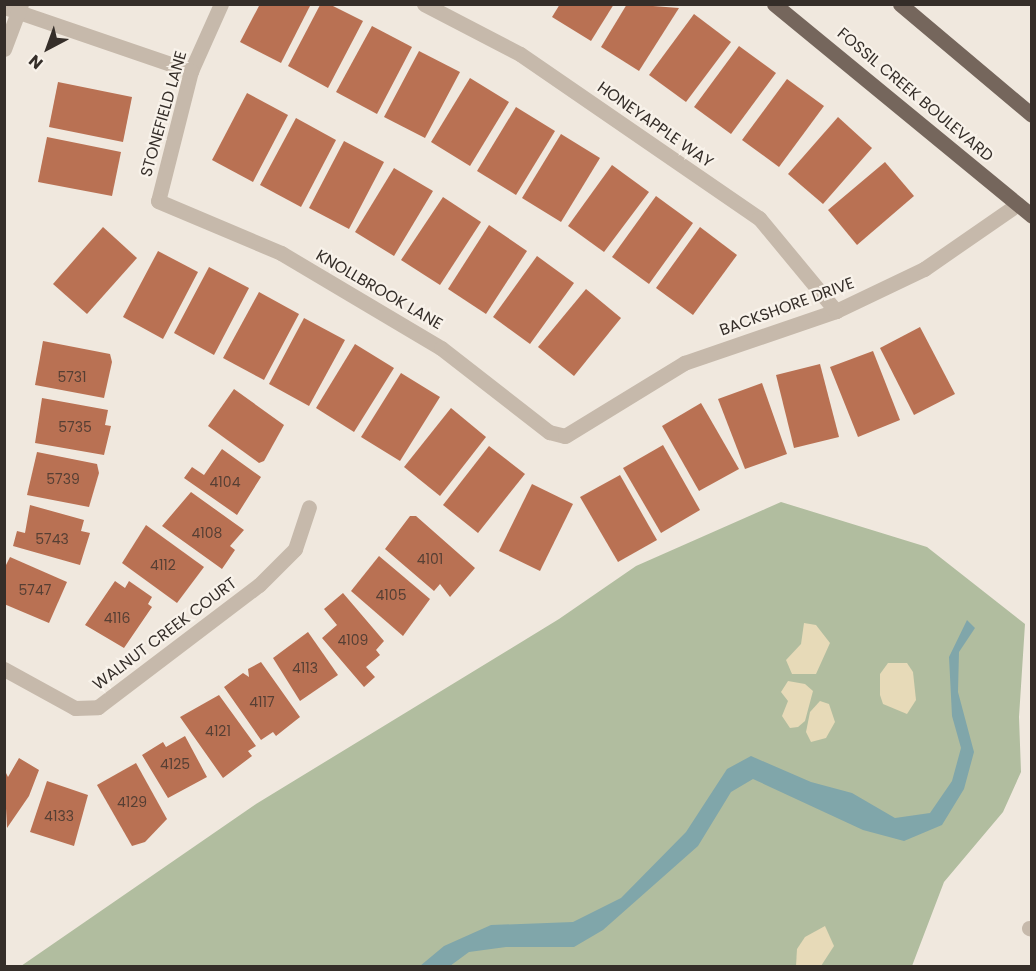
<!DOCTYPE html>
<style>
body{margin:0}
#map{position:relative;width:1036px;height:971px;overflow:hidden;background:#f0e8de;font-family:Poppins,sans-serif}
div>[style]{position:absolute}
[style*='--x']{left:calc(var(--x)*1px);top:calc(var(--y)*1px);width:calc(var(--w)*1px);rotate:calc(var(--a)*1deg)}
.green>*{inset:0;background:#b1bd9f}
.sand>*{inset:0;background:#e7dab8}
.water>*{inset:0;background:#80a6aa}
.building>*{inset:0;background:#b97153}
.minor>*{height:15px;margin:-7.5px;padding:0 7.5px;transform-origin:7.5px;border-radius:7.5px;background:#c6b9ab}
.major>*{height:15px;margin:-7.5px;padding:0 7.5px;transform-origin:7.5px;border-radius:7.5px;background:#75665c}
span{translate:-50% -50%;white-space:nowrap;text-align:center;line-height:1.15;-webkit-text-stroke:4.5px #f8f2ea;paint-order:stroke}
.number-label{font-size:14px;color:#563f34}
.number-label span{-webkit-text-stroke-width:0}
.street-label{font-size:16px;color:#352e29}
.frame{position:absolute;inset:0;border:6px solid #352e29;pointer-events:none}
.north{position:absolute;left:18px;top:18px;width:60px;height:60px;-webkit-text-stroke:4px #f8f2ea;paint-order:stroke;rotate:221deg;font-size:16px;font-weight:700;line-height:24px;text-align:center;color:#352e29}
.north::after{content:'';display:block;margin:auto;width:21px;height:27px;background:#352e29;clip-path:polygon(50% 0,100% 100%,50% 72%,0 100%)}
</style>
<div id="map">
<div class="green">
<div style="clip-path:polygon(781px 502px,927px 547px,1025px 624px,1019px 717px,1021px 772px,1003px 812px,944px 882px,912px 966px,21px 966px,256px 804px,559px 619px,636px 566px)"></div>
</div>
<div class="sand">
<div style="clip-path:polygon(804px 623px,816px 625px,830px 643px,816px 674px,792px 674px,786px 660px,801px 644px)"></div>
<div style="clip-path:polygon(888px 663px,907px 663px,913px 672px,916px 700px,907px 714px,883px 704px,880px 695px,880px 674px)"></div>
<div style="clip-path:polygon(788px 681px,805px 684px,813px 691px,805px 721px,798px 727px,790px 728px,782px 716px,788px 701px,781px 692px)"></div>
<div style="clip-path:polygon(820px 701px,829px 704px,835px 722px,826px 738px,811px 742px,806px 732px,810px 712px)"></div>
<div style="clip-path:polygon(825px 926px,834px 946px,821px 966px,796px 966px,797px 949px,805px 937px)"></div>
</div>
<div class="water">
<div style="clip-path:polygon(967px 620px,975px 628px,959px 652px,958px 692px,974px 752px,964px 789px,942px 825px,904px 841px,863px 830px,753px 779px,731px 792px,698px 846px,603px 930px,574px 947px,506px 947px,469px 952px,450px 966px,420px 966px,444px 946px,491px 925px,573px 922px,621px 898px,686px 832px,727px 769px,751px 756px,811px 782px,852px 793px,895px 818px,930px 813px,952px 781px,961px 748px,952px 716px,949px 657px)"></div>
</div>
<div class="building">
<div style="clip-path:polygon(260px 4px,311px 4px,281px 63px,240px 42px)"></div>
<div style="clip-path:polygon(560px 4px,614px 4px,591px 41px,552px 17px)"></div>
<div style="clip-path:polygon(627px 4px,679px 8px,639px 71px,601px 47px)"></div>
<div style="clip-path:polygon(320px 5px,331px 5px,363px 21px,328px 88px,288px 66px)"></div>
<div style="clip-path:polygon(694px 14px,731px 42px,686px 102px,649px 75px)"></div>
<div style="clip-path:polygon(372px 26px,412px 47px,377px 114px,336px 92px)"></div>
<div style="clip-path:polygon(739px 46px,776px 73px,731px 134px,694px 107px)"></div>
<div style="clip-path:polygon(419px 51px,460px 72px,425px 138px,384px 117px)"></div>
<div style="clip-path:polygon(470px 78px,509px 102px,470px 166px,431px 142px)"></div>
<div style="clip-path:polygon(787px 79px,824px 106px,779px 167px,742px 140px)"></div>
<div style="clip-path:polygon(58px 82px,132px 97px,123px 142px,49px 127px)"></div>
<div style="clip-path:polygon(247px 93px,288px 115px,253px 182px,212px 160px)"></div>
<div style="clip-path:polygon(516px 107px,555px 131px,516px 195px,477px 171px)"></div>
<div style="clip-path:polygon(838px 117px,872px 148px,823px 204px,788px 174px)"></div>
<div style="clip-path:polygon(296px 118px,336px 140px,301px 207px,260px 185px)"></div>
<div style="clip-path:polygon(561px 134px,600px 158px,561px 222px,522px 198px)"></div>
<div style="clip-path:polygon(47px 137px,121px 152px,112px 196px,38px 182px)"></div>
<div style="clip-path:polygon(344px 141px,384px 162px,349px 229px,309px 208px)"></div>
<div style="clip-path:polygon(885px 162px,914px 196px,857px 245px,828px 210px)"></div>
<div style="clip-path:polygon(612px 165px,649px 192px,604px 252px,568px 226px)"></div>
<div style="clip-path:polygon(394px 168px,433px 191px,394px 256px,355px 232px)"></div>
<div style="clip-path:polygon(656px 196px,693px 223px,649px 284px,612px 257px)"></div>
<div style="clip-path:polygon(443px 197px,481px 222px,440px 285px,401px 260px)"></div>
<div style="clip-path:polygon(489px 225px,527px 251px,486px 314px,448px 289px)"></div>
<div style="clip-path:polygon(103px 227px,137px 258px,87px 314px,53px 284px)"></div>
<div style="clip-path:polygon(700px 227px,737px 255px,693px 315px,656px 288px)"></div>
<div style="clip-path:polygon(158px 251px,198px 272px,163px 339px,123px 317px)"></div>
<div style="clip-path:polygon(537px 256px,574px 283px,530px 344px,493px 317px)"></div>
<div style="clip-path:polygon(209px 267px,249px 288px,214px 355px,174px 333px)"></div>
<div style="clip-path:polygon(586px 289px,621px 318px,574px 376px,538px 347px)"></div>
<div style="clip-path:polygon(259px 292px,299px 314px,264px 380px,223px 358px)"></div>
<div style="clip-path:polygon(304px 318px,345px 340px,309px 406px,269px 384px)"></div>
<div style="clip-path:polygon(920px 327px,955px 394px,914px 415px,880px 348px)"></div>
<div style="clip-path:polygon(43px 341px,110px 354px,112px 362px,104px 398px,35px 385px)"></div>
<div style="clip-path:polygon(355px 344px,394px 368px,354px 432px,316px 408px)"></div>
<div style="clip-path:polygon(873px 351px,900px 420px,858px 437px,830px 367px)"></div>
<div style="clip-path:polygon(820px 364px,839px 437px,794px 448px,776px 375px)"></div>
<div style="clip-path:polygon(401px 373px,440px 397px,400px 461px,361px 437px)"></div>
<div style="clip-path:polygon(762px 383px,787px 454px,745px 469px,718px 399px)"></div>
<div style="clip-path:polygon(234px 389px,284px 425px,264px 461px,259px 463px,208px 426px)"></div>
<div style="clip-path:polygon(42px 398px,108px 410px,105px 425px,111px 426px,104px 455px,35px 443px)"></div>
<div style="clip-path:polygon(701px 403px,739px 469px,699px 491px,662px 426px)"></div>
<div style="clip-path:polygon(451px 408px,486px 437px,440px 496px,404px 467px)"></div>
<div style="clip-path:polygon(663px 445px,700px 510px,661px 533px,623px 468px)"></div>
<div style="clip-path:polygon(489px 446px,525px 474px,478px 533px,443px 505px)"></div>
<div style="clip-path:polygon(222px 449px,261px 477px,237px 515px,184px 478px,192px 467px,204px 475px)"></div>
<div style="clip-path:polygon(37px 452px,97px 464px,99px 473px,89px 507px,27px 495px)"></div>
<div style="clip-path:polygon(620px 475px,657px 540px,618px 562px,580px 497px)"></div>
<div style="clip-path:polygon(532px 484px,573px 504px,540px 571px,499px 551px)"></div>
<div style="clip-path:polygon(191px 492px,244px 530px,230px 546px,235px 550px,222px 569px,162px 526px)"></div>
<div style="clip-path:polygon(30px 505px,84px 520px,81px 531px,90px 533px,80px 565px,13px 546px,17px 531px,25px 533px)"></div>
<div style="clip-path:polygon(410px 516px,416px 516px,475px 568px,450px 597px,440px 584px,434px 591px,385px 549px)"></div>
<div style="clip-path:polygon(146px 525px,204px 567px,177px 603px,122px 563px)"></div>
<div style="clip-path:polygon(379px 556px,430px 599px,403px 636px,351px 591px)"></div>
<div style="clip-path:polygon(10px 557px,67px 582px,49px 623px,4px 604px,4px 569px)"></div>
<div style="clip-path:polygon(115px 581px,125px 588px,129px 581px,152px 597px,148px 604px,152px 607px,124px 648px,85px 625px)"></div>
<div style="clip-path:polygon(343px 593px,384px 641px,376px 650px,380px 655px,366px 667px,375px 677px,364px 687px,322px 638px,337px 625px,324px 609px)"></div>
<div style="clip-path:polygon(308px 632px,338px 675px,300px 701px,273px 658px)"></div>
<div style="clip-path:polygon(261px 662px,300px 717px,276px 736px,273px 732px,261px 740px,224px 687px,243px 673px,249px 677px,248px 669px)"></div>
<div style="clip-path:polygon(219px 695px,256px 746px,248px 751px,252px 756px,223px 778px,180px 717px)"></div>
<div style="clip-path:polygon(185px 736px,207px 777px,168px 798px,142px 755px,163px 742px,166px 747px)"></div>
<div style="clip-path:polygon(19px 758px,39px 770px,29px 796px,7px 828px,4px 769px,8px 777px)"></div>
<div style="clip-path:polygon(136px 763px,167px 819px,145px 842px,132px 846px,97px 785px)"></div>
<div style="clip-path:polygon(47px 781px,88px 795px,74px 846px,30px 832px)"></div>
</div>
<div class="minor">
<div style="--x:221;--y:4;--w:73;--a:114.1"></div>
<div style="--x:191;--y:71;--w:134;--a:104.2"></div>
<div style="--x:158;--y:201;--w:134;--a:22.9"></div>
<div style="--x:281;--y:253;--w:186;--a:30.7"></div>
<div style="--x:441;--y:348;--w:137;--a:37.9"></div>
<div style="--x:549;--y:432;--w:16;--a:14"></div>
<div style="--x:565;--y:436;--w:140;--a:-31.5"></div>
<div style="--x:684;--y:363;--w:161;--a:-18.9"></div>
<div style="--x:836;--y:311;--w:98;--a:-25.5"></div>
<div style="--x:924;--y:269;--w:114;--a:-34.7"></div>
<div style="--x:424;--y:4;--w:108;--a:27.5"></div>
<div style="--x:520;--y:54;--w:290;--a:34.5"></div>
<div style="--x:759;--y:218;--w:121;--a:50.4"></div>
<div style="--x:4;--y:7;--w:198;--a:18.9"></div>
<div style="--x:4;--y:49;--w:48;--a:-69.3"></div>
<div style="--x:4;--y:669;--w:81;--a:28.8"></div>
<div style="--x:75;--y:708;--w:23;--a:-2"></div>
<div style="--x:98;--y:707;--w:202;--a:-37.2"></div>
<div style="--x:259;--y:585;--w:51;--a:-45"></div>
<div style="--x:295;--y:549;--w:44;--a:-71.6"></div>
<div style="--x:1029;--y:928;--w:3;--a:18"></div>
</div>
<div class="major">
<div style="--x:774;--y:4;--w:334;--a:39.4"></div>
<div style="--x:900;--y:4;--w:172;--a:40.1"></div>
</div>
<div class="number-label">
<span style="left:72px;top:377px">5731</span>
<span style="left:75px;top:427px">5735</span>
<span style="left:63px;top:479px">5739</span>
<span style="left:225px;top:482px">4104</span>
<span style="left:207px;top:533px">4108</span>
<span style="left:52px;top:539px">5743</span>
<span style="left:430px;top:559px">4101</span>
<span style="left:163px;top:565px">4112</span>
<span style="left:35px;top:590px">5747</span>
<span style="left:391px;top:595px">4105</span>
<span style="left:117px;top:618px">4116</span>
<span style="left:353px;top:640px">4109</span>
<span style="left:305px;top:668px">4113</span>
<span style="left:262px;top:702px">4117</span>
<span style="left:218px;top:731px">4121</span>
<span style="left:175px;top:764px">4125</span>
<span style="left:132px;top:802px">4129</span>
<span style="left:59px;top:816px">4133</span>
</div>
<div class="street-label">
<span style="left:915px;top:95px;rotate:40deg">FOSSIL CREEK BOULEVARD</span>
<span style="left:164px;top:114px;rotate:-74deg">STONEFIELD LANE</span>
<span style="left:655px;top:125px;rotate:35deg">HONEYAPPLE WAY</span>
<span style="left:379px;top:290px;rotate:30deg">KNOLLBROOK LANE</span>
<span style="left:787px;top:307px;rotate:-20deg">BACKSHORE DRIVE</span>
<span style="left:165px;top:634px;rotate:-37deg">WALNUT CREEK COURT</span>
</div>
<div class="frame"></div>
<div class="north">N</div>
</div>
